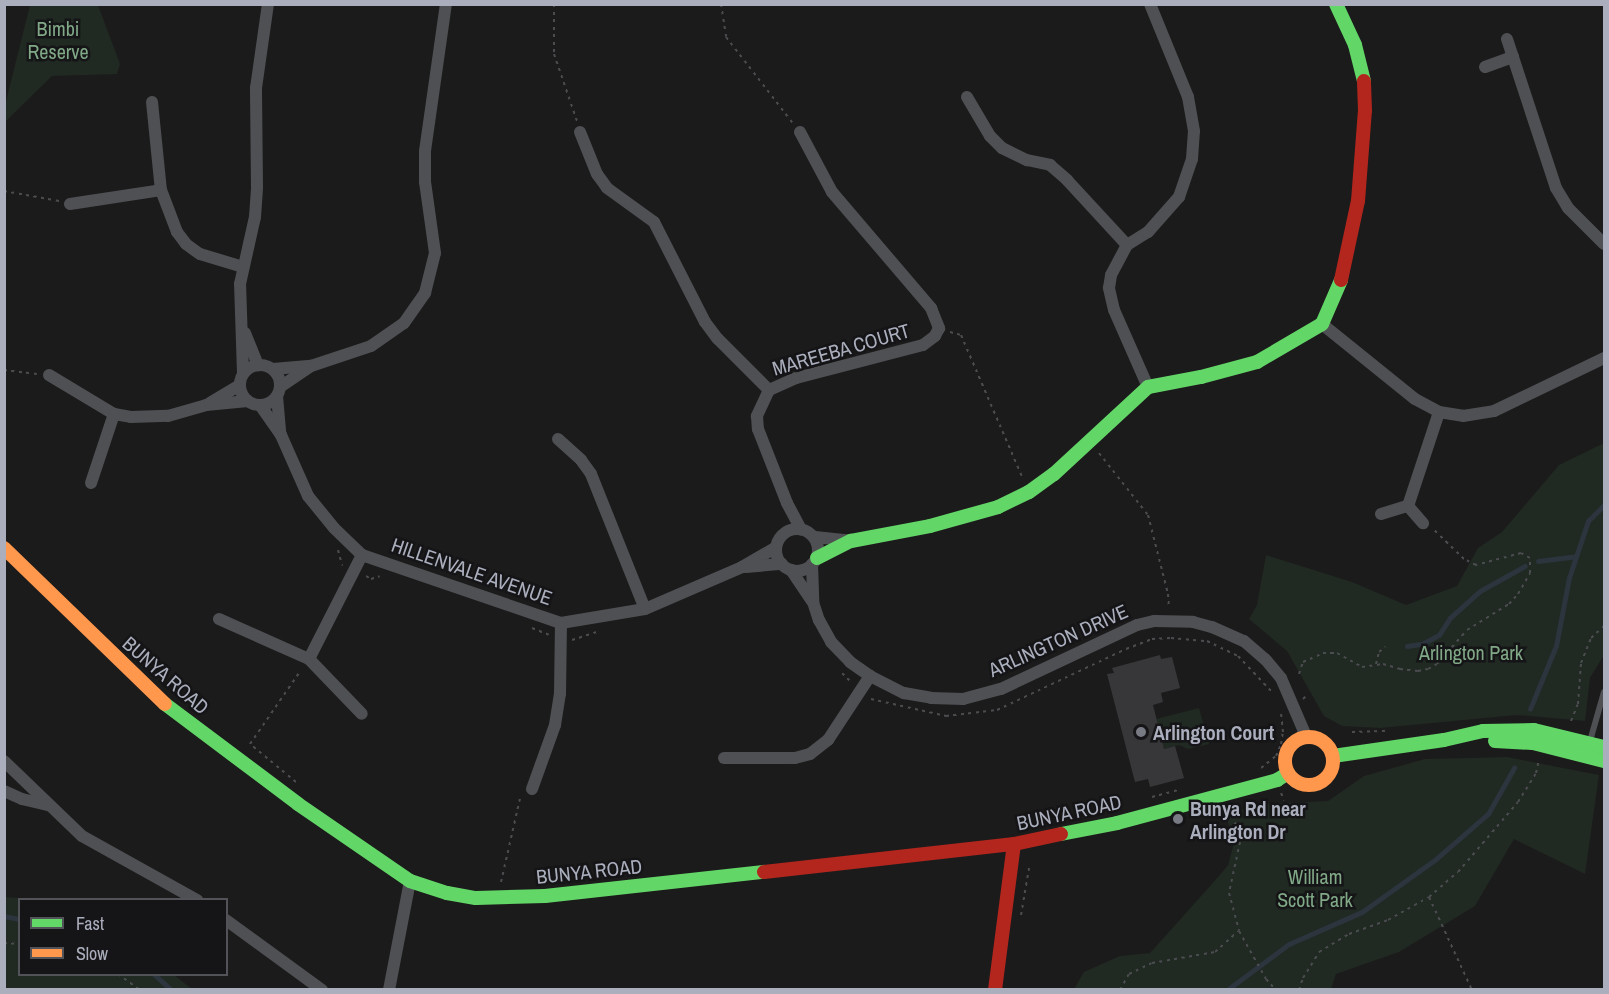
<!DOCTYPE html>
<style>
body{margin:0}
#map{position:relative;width:1609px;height:994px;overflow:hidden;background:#1b1b1b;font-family:"Archivo Narrow",sans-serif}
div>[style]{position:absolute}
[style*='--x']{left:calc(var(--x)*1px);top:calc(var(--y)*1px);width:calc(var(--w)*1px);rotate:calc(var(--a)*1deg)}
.green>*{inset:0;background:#202922}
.stream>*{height:4.5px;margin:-2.25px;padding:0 2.25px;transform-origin:2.25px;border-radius:2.25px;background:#2c343e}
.building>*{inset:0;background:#373739}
.path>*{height:2px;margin-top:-1px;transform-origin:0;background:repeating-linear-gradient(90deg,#4b4c4f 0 3px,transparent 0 7.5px)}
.lane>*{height:6px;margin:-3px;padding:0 3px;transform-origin:3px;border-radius:3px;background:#4f5054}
.street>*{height:12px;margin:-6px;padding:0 6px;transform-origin:6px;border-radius:6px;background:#4f5054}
.street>.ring{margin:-6px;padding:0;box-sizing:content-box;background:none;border:12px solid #4f5054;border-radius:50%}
.fast>*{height:14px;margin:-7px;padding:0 7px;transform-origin:7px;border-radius:7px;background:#63d668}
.slow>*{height:14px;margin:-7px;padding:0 7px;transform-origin:7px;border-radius:7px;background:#ff974d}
.slow>.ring{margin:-7px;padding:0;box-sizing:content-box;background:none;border:14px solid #ff974d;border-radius:50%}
.jam>*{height:14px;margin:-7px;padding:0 7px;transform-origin:7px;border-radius:7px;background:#b3261e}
.dots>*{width:16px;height:16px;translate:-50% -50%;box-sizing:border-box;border:3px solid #151517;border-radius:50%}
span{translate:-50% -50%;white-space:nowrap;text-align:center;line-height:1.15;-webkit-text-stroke:5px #151517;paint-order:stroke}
.park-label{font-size:20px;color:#81a987}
.street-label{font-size:20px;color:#abafbd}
.poi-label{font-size:20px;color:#abafbd;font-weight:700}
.left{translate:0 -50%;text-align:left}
.frame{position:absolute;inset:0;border:6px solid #abafbd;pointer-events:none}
.legend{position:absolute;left:18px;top:898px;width:210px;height:78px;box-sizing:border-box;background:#151517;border:2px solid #515359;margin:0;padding:8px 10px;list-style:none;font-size:18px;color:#abafbd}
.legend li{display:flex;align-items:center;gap:12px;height:30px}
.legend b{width:30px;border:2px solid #515359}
</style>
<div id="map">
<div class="green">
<div style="clip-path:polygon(30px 5px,98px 5px,120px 64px,117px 74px,52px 76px,5px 122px,5px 105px)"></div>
<div style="clip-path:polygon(1604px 443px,1604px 655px,1590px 678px,1585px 721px,1517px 715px,1380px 728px,1342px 726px,1324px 716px,1287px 651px,1249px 619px,1257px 605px,1266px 555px,1352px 582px,1406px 605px,1457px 586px,1478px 548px,1502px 532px,1559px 465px)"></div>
<div style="clip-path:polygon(1199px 708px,1209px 744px,1188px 749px,1179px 745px,1164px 749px,1156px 719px)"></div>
<div style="clip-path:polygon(1507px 757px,1599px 775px,1585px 874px,1514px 839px,1475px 906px,1399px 952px,1336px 974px,1331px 989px,1074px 989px,1084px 972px,1120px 956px,1150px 953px,1219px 876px,1228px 865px,1234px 843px,1226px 816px,1258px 804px,1328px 801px,1364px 776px,1425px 759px)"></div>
<div style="clip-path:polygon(5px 897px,31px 899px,20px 900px,20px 974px,174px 975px,192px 989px,5px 989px)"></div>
</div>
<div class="stream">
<div style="--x:1538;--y:561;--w:38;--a:-7"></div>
<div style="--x:1407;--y:646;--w:15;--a:-8"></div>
<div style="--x:1422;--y:644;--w:19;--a:-28"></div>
<div style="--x:1439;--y:635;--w:20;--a:-57"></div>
<div style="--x:1450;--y:618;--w:40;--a:-42"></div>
<div style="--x:1480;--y:591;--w:51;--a:-29.1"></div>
<div style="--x:1530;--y:709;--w:68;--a:-67.6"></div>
<div style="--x:1556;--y:646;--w:69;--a:-79.2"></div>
<div style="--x:1569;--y:578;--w:60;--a:-71.6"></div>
<div style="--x:1588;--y:521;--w:23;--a:-45"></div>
<div style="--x:4;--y:916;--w:16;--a:11"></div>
<div style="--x:154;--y:974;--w:24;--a:42"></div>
<div style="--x:1227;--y:990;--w:77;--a:-36.6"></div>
<div style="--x:1289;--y:944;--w:80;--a:-23.7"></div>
<div style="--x:1362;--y:912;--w:91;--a:-35.6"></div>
<div style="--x:1436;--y:859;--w:69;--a:-40.9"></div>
<div style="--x:1488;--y:814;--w:53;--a:-60.5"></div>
</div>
<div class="building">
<div style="clip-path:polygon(1160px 655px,1161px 659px,1172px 657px,1180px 688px,1161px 693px,1163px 702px,1153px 705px,1164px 749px,1175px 746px,1184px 778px,1150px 787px,1148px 779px,1135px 782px,1107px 674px,1114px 673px,1112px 668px)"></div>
</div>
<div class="path">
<div style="--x:554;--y:4;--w:50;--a:90"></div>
<div style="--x:554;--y:54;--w:71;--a:71.1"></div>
<div style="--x:721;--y:4;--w:33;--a:81"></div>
<div style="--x:726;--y:37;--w:108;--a:52.2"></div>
<div style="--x:4;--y:191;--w:56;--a:10.3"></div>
<div style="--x:950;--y:332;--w:11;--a:15"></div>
<div style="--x:961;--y:335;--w:157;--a:66.7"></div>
<div style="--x:4;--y:370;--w:33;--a:7"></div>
<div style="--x:1099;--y:453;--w:79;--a:51.7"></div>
<div style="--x:1148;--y:515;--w:81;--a:75.8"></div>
<div style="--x:1168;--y:594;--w:14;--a:86"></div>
<div style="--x:338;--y:550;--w:16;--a:75"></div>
<div style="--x:366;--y:576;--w:6;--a:31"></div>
<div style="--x:371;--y:579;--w:9;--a:-18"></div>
<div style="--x:532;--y:628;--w:18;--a:22"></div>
<div style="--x:1171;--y:638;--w:36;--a:5"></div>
<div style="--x:1207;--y:641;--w:34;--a:26"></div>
<div style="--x:1238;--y:656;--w:50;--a:46.6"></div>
<div style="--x:572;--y:640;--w:26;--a:-18"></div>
<div style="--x:1376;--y:664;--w:12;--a:-76"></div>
<div style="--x:1379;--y:652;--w:8;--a:-40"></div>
<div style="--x:842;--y:673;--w:13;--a:45"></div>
<div style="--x:1299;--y:674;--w:13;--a:-72"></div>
<div style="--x:1303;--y:662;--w:22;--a:-24"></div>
<div style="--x:1323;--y:653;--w:14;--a:0"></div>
<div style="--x:1337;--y:653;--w:29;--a:29"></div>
<div style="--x:1362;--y:667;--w:21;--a:-8"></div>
<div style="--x:1383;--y:664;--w:18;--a:16"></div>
<div style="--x:1400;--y:669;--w:18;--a:6"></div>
<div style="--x:1418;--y:671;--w:10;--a:-11"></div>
<div style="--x:1428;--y:669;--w:10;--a:-29"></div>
<div style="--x:1437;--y:664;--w:45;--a:-48.6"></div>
<div style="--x:1467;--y:630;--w:49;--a:-31.8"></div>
<div style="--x:1509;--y:604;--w:13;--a:-48"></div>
<div style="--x:1518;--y:594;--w:24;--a:-60"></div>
<div style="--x:1530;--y:573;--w:15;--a:-90"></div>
<div style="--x:1530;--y:558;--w:10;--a:-151"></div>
<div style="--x:1521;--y:553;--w:47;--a:165.1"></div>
<div style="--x:1476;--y:565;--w:13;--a:-153"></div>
<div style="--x:1464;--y:559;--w:43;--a:-135.9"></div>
<div style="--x:871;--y:699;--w:77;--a:12.8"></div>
<div style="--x:946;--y:716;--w:51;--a:-6.7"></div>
<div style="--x:997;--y:710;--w:143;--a:-25.3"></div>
<div style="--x:1126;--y:649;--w:28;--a:-21"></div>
<div style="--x:1152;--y:639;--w:19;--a:-3"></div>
<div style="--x:1303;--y:699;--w:6;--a:-45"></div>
<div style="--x:1571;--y:721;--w:18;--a:-68"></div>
<div style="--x:1578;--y:704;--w:41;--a:-85.8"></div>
<div style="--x:1581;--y:663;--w:27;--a:-68"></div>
<div style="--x:1591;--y:638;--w:18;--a:-43"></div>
<div style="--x:1352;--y:732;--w:37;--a:-2"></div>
<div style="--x:1261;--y:768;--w:19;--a:-39"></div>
<div style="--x:1276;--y:756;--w:13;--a:-67"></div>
<div style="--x:1281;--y:744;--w:12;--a:-81"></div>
<div style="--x:1283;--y:732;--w:19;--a:-96"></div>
<div style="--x:296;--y:782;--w:60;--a:-140.4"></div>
<div style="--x:250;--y:744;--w:90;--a:-55.4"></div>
<div style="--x:1281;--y:793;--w:8;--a:67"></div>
<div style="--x:1152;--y:797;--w:27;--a:-15"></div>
<div style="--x:1231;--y:808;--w:35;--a:75"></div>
<div style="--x:1240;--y:842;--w:52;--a:102.2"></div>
<div style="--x:1229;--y:893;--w:39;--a:75"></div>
<div style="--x:1239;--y:931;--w:55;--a:60.6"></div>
<div style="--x:1266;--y:979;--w:15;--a:48"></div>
<div style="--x:501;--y:882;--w:90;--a:-77.2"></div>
<div style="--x:1429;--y:897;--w:102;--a:65.2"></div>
<div style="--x:1021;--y:915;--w:48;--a:-80.3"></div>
<div style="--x:4;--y:943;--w:16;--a:4"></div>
<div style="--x:118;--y:974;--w:27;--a:36"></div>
<div style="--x:1120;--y:990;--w:18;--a:-61"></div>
<div style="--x:1129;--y:974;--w:25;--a:-26"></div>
<div style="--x:1152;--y:963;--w:64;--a:-9.9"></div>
<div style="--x:1215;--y:952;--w:31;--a:-42"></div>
<div style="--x:1299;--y:990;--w:13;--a:-72"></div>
<div style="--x:1303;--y:978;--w:31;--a:-58"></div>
<div style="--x:1319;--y:952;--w:35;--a:-31"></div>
<div style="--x:1349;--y:934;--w:41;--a:-19.7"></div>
<div style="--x:1388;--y:920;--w:47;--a:-29.3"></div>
<div style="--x:1429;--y:897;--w:38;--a:-41"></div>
<div style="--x:1458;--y:872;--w:92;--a:-49.4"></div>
<div style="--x:1518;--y:802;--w:34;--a:-58"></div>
<div style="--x:1536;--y:773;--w:14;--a:-78"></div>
</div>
<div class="lane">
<div style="--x:1590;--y:741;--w:51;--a:-74.1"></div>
</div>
<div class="street">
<div style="--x:1507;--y:39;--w:157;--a:71.8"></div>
<div style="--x:1556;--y:188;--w:23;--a:59"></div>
<div style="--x:1568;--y:208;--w:51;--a:45"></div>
<div style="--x:1485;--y:67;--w:30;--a:-20"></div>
<div style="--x:967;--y:97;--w:45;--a:59.5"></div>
<div style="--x:990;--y:136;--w:17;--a:45"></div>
<div style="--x:1002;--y:148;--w:28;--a:26"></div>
<div style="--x:1027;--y:160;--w:24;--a:12"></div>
<div style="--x:1050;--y:165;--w:23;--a:41"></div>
<div style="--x:1067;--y:180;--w:88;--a:47.3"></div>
<div style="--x:152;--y:102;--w:88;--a:84.2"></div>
<div style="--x:161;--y:190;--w:45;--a:69.1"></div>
<div style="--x:177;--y:232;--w:15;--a:53"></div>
<div style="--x:186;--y:244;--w:17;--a:36"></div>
<div style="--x:200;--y:254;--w:45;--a:16.8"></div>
<div style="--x:580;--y:132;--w:45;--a:68"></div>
<div style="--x:597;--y:174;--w:17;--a:54"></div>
<div style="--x:607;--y:188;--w:58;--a:35.9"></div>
<div style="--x:654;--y:222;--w:112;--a:63"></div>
<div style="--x:705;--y:322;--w:21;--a:53"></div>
<div style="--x:718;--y:339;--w:72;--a:45"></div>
<div style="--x:800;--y:132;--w:68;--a:61.9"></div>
<div style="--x:832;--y:192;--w:153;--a:49.5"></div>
<div style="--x:931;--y:308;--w:22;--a:68"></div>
<div style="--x:939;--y:328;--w:9;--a:117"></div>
<div style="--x:935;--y:336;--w:15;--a:143"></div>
<div style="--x:923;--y:345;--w:131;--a:165.4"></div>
<div style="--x:796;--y:378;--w:30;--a:156"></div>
<div style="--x:769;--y:390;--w:29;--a:115"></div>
<div style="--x:757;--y:416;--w:13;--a:86"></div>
<div style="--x:758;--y:429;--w:79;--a:68.6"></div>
<div style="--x:787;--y:503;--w:30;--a:62"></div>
<div style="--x:70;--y:204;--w:92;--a:-8.7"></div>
<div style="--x:1322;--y:324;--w:119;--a:38.9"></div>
<div style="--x:1415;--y:399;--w:27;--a:28"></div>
<div style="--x:1439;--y:412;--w:24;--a:9"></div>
<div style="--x:1463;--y:416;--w:31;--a:-9"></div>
<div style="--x:1494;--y:411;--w:122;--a:-25.7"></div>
<div style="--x:245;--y:333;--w:35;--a:68"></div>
<div class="ring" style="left:240px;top:365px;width:28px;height:28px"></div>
<div style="--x:273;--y:369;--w:38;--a:-5"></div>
<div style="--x:311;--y:366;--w:63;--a:-18.4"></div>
<div style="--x:371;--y:346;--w:40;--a:-34.9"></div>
<div style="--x:404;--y:323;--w:37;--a:-55"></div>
<div style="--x:425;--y:293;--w:41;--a:-76"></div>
<div style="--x:435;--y:253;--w:72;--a:-98"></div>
<div style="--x:425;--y:182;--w:31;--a:-90"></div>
<div style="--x:425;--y:151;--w:148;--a:-81.9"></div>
<div style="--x:243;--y:373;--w:89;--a:-91.9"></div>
<div style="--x:240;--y:284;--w:69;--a:-77.4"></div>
<div style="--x:255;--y:217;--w:30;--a:-86"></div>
<div style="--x:257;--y:187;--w:99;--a:-90.6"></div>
<div style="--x:256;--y:88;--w:85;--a:-81.9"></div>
<div style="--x:49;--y:375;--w:76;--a:31"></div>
<div style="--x:114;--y:414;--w:17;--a:10"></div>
<div style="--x:131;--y:417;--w:37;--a:-2"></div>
<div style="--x:168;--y:416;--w:40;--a:-16"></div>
<div style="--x:206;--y:405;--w:42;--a:-5.4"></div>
<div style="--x:280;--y:387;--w:36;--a:-34"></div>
<div style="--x:1148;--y:387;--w:84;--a:-113.8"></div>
<div style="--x:1114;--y:310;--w:23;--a:-103"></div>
<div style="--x:1109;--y:288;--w:13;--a:-81"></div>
<div style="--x:1111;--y:275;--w:34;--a:-62"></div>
<div style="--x:1127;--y:245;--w:25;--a:-32"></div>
<div style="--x:1148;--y:232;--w:47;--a:-48.5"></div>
<div style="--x:1179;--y:197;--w:40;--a:-71.1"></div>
<div style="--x:1192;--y:159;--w:28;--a:-86"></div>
<div style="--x:1194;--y:131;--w:35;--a:-100"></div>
<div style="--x:1188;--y:97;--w:100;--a:-112.2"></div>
<div style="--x:277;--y:396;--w:38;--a:85"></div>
<div style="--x:210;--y:403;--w:35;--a:-31"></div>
<div style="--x:260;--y:405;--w:37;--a:55"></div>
<div style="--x:281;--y:435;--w:67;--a:66.1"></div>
<div style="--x:308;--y:496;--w:41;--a:50.9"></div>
<div style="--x:334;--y:528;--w:39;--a:44"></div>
<div style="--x:362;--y:555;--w:210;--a:18.9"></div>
<div style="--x:561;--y:623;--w:85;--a:-9.5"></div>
<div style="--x:645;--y:609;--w:106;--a:-23.4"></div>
<div style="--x:742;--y:567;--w:39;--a:-30"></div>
<div style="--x:558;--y:439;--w:31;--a:42"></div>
<div style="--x:581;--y:460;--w:17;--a:54"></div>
<div style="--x:591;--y:474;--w:145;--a:68.2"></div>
<div style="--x:91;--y:483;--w:73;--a:-71.6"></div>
<div style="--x:1408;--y:506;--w:99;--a:-71.7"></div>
<div style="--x:1381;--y:514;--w:28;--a:-17"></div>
<div style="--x:1408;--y:506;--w:23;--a:49"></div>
<div class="ring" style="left:776px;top:529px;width:30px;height:30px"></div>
<div style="--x:815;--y:537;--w:36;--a:6"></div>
<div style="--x:812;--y:564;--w:38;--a:88"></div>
<div style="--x:813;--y:602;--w:19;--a:72"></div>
<div style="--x:819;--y:620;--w:25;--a:61"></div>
<div style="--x:831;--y:642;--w:28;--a:46"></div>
<div style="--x:850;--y:662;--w:24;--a:35"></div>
<div style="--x:870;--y:676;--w:38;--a:27"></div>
<div style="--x:904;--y:693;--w:27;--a:10"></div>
<div style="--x:931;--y:698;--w:32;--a:2"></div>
<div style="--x:963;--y:699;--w:39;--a:-15"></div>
<div style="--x:1001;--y:689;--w:150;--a:-25.2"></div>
<div style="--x:1137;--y:625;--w:17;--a:-13"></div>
<div style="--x:1154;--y:621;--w:39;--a:1"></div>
<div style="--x:1193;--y:622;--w:20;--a:15"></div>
<div style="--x:1212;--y:627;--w:35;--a:24"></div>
<div style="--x:1244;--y:641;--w:28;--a:41"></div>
<div style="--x:1265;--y:659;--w:25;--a:50"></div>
<div style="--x:1281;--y:678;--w:63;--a:66.7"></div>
<div style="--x:746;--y:567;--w:36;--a:-5"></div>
<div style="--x:791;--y:570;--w:37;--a:56"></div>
<div style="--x:219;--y:619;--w:98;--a:24"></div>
<div style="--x:309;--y:659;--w:76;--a:46.1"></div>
<div style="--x:309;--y:659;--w:117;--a:-63"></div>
<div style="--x:724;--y:758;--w:71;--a:0"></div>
<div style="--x:795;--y:758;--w:16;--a:-15"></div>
<div style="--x:810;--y:754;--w:23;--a:-38"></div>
<div style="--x:828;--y:740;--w:77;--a:-56.7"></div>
<div style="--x:4;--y:761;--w:108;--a:43.9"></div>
<div style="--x:82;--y:836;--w:132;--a:29.1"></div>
<div style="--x:532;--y:789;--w:68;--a:-70.2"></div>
<div style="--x:555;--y:725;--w:31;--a:-81"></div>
<div style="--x:560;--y:694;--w:71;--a:-89.2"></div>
<div style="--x:4;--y:791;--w:20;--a:24"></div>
<div style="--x:22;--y:799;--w:28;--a:13"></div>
<div style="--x:226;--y:920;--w:119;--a:36.1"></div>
<div style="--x:389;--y:990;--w:111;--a:-79.1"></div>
</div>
<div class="fast">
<div style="--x:1336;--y:4;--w:45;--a:65.1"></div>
<div style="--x:1355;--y:45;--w:37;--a:76"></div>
<div style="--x:817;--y:558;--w:38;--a:-27"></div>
<div style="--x:851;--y:541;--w:80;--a:-10.8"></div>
<div style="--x:930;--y:526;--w:71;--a:-15.6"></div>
<div style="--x:998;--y:507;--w:34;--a:-26"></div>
<div style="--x:1029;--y:492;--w:31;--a:-36"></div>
<div style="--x:1054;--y:474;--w:128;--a:-42.8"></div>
<div style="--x:1148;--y:387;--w:54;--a:-10.7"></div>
<div style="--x:1201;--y:377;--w:58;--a:-15"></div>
<div style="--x:1257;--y:362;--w:75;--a:-30.3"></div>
<div style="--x:1322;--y:324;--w:48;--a:-66.6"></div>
<div style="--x:165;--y:704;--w:166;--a:36.9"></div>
<div style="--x:298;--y:804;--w:136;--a:34.5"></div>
<div style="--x:410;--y:881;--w:39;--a:18"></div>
<div style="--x:447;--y:893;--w:29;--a:10"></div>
<div style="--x:476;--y:898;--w:69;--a:-1.7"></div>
<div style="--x:545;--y:896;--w:220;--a:-6.3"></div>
<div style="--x:1495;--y:741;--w:38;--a:3"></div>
<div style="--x:1533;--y:743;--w:73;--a:14.2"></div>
<div style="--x:1333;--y:756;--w:112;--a:-8.2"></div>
<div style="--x:1444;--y:740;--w:40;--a:-13"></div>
<div style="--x:1483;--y:731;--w:51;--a:-1.1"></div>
<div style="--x:1534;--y:730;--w:72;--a:13.7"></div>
<div style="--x:1061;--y:834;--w:57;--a:-11.1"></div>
<div style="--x:1117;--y:823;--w:166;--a:-15"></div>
<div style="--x:1277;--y:780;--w:13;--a:-32"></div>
</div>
<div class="slow">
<div style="--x:4;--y:548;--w:224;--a:44.1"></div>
<div class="ring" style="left:1285px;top:737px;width:34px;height:34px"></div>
</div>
<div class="jam">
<div style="--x:1341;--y:280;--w:81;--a:-77.9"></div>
<div style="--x:1358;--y:201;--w:90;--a:-85.6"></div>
<div style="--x:1365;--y:111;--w:30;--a:-92"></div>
<div style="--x:764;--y:872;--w:252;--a:-6.4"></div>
<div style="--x:1014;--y:844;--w:48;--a:-12"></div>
<div style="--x:995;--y:990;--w:147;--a:-82.6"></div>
</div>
<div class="dots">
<div style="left:1141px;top:732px;background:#797b84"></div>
<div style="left:1178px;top:819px;background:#797b84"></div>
</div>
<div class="park-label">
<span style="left:58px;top:40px">Bimbi<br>Reserve</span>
<span style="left:1471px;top:652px">Arlington Park</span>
<span style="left:1315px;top:888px">William<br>Scott Park</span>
</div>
<div class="street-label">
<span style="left:841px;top:349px;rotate:-16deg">MAREEBA COURT</span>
<span style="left:472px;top:571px;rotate:19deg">HILLENVALE AVENUE</span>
<span style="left:1058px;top:640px;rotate:-24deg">ARLINGTON DRIVE</span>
<span style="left:166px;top:675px;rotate:41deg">BUNYA ROAD</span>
<span style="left:1069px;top:812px;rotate:-12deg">BUNYA ROAD</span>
<span style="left:589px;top:871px;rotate:-6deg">BUNYA ROAD</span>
</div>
<div class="poi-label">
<span class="left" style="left:1153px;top:732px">Arlington Court</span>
<span class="left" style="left:1190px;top:820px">Bunya Rd near<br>Arlington Dr</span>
</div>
<div class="frame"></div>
<ul class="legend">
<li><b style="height:8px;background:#63d668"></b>Fast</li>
<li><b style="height:8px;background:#ff974d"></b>Slow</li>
</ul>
</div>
